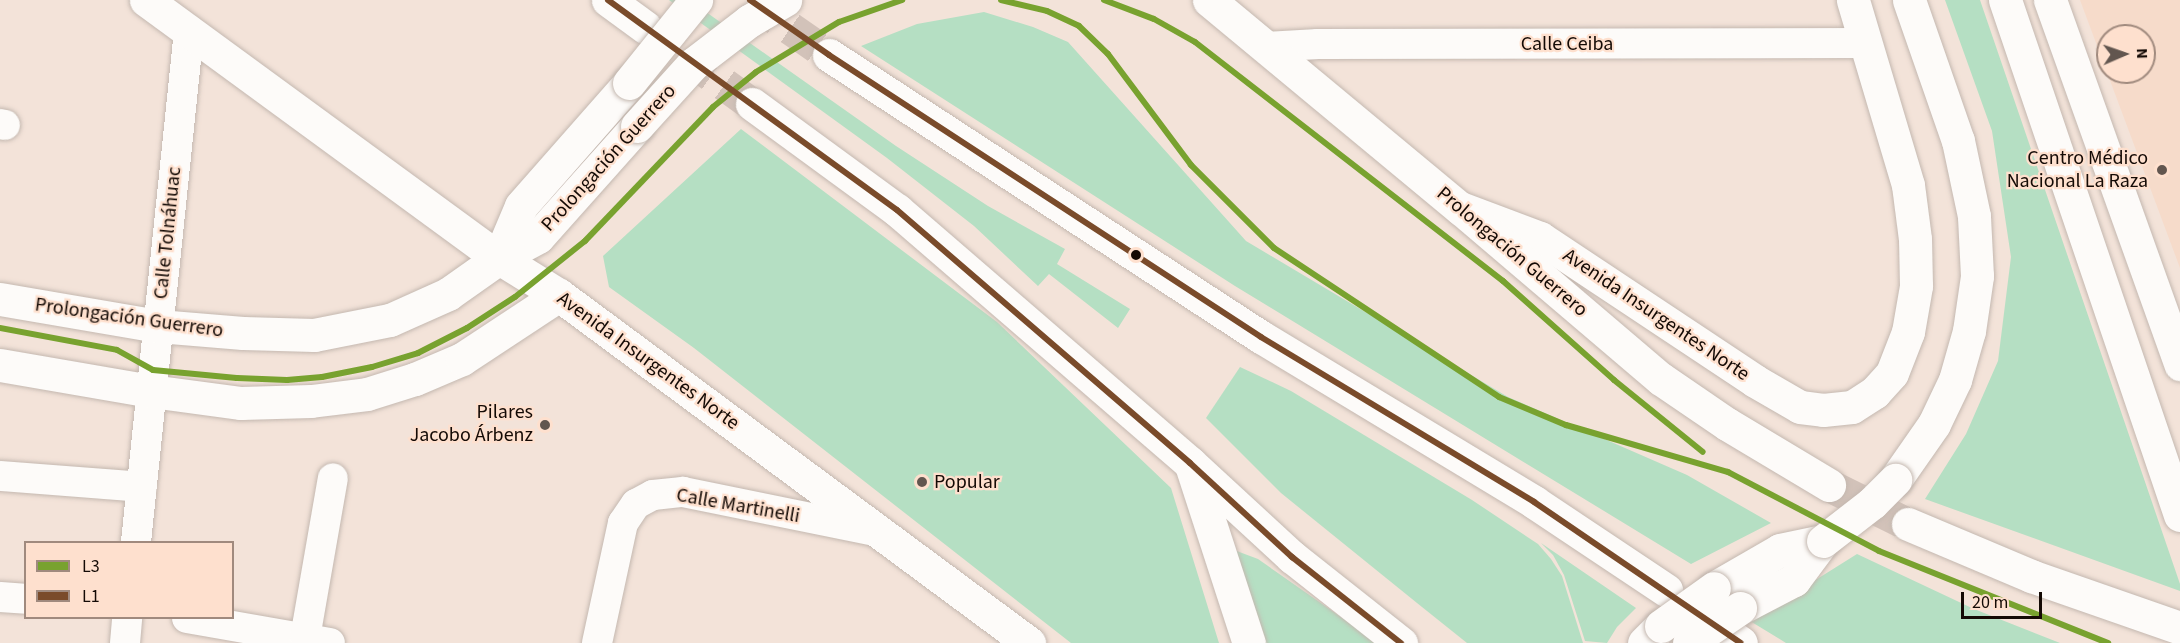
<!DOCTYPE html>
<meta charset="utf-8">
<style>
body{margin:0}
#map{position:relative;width:2180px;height:643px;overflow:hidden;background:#f3e3d9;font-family:"Source Sans 3",sans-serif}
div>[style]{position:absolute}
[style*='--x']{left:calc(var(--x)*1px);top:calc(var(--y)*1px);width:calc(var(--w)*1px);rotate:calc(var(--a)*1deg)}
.built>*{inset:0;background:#f6dbca}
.green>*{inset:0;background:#b5dfc3}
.secondary-tunnel>*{height:33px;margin-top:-16.5px;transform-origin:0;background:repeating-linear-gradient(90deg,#d2c2b9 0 33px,transparent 0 49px)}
.primary-tunnel>*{height:33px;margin-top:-16.5px;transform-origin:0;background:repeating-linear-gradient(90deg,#d2c2b9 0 33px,transparent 0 49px)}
.motorway-tunnel>*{height:33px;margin-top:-16.5px;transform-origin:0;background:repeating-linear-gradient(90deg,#d2c2b9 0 33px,transparent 0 49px)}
.roads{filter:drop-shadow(0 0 2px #c4b8b0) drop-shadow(0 0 2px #c4b8b0)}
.minor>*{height:30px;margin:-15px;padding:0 15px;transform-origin:15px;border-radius:15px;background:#fdfbf9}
.secondary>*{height:33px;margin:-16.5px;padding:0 16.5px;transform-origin:16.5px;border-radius:16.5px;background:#fdfbf9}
.primary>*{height:33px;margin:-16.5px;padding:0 16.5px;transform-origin:16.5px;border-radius:16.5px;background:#fdfbf9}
.motorway>*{height:33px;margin:-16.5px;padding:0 16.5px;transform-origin:16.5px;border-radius:16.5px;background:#fdfbf9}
.bridges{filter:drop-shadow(0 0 2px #c4b8b0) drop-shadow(0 0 2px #c4b8b0)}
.primary-bridge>*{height:33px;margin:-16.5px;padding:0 16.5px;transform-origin:16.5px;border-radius:16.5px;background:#fdfbf9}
.motorway-bridge>*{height:33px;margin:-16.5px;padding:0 16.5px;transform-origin:16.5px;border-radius:16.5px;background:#fdfbf9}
.bus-1>*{height:6px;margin:-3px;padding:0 3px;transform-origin:3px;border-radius:3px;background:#78a22f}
.bus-2>*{height:6px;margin:-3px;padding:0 3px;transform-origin:3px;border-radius:3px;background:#7a4b2a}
.dots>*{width:16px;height:16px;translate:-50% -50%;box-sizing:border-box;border:3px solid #fee0ce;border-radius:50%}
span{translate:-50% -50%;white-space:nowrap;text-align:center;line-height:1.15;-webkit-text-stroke:4.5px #fee0ce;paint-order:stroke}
.street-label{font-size:20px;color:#140a05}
.poi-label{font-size:20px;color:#140a05}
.right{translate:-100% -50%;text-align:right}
.left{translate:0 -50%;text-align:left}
.legend{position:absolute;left:24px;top:541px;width:210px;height:78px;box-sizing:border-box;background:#fee0ce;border:2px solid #a08a7e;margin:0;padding:8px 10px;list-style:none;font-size:18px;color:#140a05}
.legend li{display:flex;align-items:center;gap:12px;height:30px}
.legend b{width:30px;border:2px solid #a08a7e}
.north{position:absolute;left:2096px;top:24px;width:60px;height:60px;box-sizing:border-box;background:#fee0ce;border:2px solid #a08a7e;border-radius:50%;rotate:88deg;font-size:16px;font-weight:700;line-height:24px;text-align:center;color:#140a05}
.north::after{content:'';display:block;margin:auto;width:21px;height:27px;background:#62564f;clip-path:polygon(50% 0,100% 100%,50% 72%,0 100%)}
.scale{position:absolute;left:1961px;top:592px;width:81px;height:27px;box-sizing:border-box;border:3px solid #140a05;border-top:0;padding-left:8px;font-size:18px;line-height:21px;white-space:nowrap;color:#140a05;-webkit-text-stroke:4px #fee0ce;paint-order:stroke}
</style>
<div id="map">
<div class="built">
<div style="clip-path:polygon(evenodd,2080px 0,2180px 0,2180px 268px,2080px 0,2108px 36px,2144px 36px,2144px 72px,2108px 72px,2108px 36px)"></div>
</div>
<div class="green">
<div style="clip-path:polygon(669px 0,689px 0,896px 146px,988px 206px,1065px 249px,1057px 264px,1130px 309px,1118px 328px,1049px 274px,1038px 286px,974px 226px,887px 158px)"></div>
<div style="clip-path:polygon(1945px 0,1980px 0,2180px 584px,2180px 591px,1925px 499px,1966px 434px,1998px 361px,2011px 257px,1992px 131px)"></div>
<div style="clip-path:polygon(984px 12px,1033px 27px,1068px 42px,1246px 241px,1508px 397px,1687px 475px,1771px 523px,1691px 564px,1235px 286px,861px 46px,917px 24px)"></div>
<div style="clip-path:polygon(741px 129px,997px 322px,1171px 488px,1219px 643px,1071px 643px,694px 348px,609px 287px,603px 256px)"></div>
<div style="clip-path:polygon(1240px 367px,1291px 391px,1472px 500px,1538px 544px,1551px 559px,1562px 576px,1583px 643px,1467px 643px,1417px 603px,1281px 493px,1206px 418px)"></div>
<div style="clip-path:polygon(1541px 543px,1636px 608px,1617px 627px,1607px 643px,1585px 641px,1564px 575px,1553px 555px)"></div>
<div style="clip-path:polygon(1234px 550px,1258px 559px,1378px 643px,1258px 643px)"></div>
<div style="clip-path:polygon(1857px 554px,1974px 609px,2060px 643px,1786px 643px,1750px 621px)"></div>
</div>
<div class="secondary-tunnel">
<div style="--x:645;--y:27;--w:132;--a:35.7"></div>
</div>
<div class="primary-tunnel">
<div style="--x:1829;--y:485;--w:88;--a:26.3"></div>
</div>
<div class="motorway-tunnel">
<div style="--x:750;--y:0;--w:96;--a:34.8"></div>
</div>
<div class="roads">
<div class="minor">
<div style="--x:1266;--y:47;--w:52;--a:-3.3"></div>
<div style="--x:1318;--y:44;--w:549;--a:-0.1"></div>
<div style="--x:0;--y:124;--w:5;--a:11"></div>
<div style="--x:0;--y:476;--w:142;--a:4.4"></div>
<div style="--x:136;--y:542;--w:514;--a:-84.08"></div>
<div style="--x:0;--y:597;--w:26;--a:4"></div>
<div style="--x:187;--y:618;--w:145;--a:9.9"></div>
<div style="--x:305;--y:638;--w:162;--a:-80.1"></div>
<div style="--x:125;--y:643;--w:25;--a:-85"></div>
<div style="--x:597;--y:643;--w:123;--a:-77.8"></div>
<div style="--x:623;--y:523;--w:23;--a:-56"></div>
<div style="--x:636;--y:504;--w:19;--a:-28"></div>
<div style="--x:653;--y:495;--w:30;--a:-6"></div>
<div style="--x:683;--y:492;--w:200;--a:11.5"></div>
</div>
<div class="secondary">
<div style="--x:146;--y:0;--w:437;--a:36.2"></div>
<div style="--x:499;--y:258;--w:70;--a:31.7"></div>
<div style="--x:559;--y:295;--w:585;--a:36.52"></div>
<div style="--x:608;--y:0;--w:46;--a:36.1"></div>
<div style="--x:2050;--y:0;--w:387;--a:70.3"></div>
<div style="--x:752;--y:104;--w:180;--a:36.2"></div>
<div style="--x:897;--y:210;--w:387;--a:40.8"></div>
<div style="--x:1190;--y:463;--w:139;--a:42.7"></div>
<div style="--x:1292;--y:557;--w:139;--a:38.3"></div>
<div style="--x:1463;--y:209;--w:82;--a:20.6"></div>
<div style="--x:1540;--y:238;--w:258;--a:33.6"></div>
<div style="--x:1755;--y:381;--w:52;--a:30"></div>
<div style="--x:1800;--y:407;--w:23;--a:7"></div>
<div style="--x:1823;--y:410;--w:29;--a:-6"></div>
<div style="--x:1852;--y:407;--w:27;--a:-33"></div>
<div style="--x:1875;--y:392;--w:25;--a:-48"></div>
<div style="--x:1892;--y:373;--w:44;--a:-68.7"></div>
<div style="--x:1908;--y:332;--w:47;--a:-80.1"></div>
<div style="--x:1916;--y:286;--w:47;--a:-91.2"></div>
<div style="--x:1915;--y:239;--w:54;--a:-97.4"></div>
<div style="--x:1908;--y:185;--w:193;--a:-106.6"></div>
<div style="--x:0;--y:365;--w:153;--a:9.8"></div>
<div style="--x:151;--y:391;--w:91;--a:7.6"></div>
<div style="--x:241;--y:403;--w:70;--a:-1.6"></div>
<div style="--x:311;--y:401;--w:56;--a:-7.1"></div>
<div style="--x:367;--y:394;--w:50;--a:-17.4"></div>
<div style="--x:415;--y:379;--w:51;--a:-23.1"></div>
<div style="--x:462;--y:359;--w:116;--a:-33.4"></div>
<div style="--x:1192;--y:468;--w:184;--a:72"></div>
</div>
<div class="primary">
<div style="--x:1209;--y:0;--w:327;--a:39.7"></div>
<div style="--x:1461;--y:209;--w:262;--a:40.4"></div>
<div style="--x:1661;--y:379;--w:80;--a:34.3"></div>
<div style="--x:1727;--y:424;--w:119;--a:30.9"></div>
<div style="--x:0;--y:299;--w:160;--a:9.7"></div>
<div style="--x:158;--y:326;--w:85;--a:4.7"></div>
<div style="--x:243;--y:333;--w:71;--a:1.6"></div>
<div style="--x:314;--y:335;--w:77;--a:-11.2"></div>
<div style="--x:390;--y:320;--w:64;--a:-24.1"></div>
<div style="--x:448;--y:294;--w:62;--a:-35.2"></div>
<div style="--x:499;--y:258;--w:44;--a:-28.3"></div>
<div style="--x:538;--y:237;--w:149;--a:-48.3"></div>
<div style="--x:1908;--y:524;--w:134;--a:22.9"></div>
<div style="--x:2031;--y:576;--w:158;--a:19.2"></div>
</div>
<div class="motorway">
<div style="--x:2005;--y:0;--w:544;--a:71.23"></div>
<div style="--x:829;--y:55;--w:516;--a:33.14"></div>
<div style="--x:1261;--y:337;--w:319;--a:31.1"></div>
<div style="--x:1534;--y:502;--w:159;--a:33.7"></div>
<div style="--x:499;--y:258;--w:56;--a:-67.1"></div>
<div style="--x:521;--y:206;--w:164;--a:-48.7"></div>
<div style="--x:1895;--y:480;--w:68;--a:-55.1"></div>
<div style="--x:1934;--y:424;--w:49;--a:-64.5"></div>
<div style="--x:1955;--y:380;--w:51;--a:-74.1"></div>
<div style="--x:1969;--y:331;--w:56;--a:-81.7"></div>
<div style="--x:1977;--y:276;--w:60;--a:-92.9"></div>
<div style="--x:1974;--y:216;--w:77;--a:-102"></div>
<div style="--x:1958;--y:141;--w:149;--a:-109.2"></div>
<div style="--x:1714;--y:588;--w:76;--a:-29.9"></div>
<div style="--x:1780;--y:550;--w:44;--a:-11.8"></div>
<div style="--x:1740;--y:608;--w:61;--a:-27.4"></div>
<div style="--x:1794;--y:580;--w:49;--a:-53.4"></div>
<div style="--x:1731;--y:636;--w:12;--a:35"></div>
<div style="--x:1644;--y:643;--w:24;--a:-45"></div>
</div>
</div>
<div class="bridges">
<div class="primary-bridge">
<div style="--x:637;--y:126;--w:84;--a:-47.9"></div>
<div style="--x:693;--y:64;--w:71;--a:-37.5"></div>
<div style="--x:749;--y:21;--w:42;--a:-30.3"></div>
</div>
<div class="motorway-bridge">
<div style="--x:629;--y:83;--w:107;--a:-51.1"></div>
<div style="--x:1823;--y:541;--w:62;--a:-37.8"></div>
<div style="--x:1872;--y:503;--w:33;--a:-45"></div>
<div style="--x:1661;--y:626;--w:65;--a:-35.6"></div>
<div style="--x:1689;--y:643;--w:62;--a:-34.5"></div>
</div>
</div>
<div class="bus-1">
<div style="--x:1001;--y:0;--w:47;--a:13.4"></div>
<div style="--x:1047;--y:11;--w:35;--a:25"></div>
<div style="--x:1079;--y:26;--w:40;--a:44"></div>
<div style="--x:1108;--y:54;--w:139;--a:53.2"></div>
<div style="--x:1191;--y:165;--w:117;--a:45"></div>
<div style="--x:1274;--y:248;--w:270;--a:33.5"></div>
<div style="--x:1499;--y:397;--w:73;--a:22.7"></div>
<div style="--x:1566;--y:425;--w:169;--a:16.2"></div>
<div style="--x:1728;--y:472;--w:170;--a:27.6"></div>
<div style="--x:1879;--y:551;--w:247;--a:21.9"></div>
<div style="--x:1104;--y:0;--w:53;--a:20.8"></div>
<div style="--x:1154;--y:19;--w:47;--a:29.3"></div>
<div style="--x:1195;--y:42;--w:390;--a:37.8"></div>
<div style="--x:1503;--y:281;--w:149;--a:41.7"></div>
<div style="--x:1614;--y:380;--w:114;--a:39"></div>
<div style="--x:0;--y:328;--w:119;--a:10.6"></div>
<div style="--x:117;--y:350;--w:41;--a:29.1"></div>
<div style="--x:153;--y:370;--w:84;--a:5.4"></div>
<div style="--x:237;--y:378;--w:50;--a:2.3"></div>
<div style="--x:287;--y:380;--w:35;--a:-5"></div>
<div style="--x:322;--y:377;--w:51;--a:-11.3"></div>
<div style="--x:372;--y:367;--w:48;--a:-16.9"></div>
<div style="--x:418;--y:353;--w:55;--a:-27"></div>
<div style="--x:467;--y:328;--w:57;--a:-32.9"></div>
<div style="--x:515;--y:297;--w:90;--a:-38.7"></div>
<div style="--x:585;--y:241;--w:185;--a:-46.3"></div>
<div style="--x:713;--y:107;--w:55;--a:-39.1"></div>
<div style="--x:756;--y:72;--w:97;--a:-31.1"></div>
<div style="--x:839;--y:22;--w:67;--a:-19.2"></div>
</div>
<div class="bus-2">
<div style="--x:608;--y:0;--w:357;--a:36"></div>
<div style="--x:897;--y:210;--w:387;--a:40.8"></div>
<div style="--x:1190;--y:463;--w:139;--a:42.7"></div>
<div style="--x:1292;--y:557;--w:139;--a:38.3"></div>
<div style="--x:750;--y:0;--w:96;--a:34.8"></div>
<div style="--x:829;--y:55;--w:516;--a:33.14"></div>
<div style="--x:1261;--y:337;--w:319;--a:31.1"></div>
<div style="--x:1534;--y:502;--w:250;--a:34.3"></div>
</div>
<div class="dots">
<div style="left:2162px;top:170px;background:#62564f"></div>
<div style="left:1136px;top:255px;background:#140a05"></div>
<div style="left:545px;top:425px;background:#62564f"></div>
<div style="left:922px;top:482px;background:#62564f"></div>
</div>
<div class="street-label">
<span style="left:1567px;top:44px">Calle Ceiba</span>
<span style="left:609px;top:158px;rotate:-48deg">Prolongación Guerrero</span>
<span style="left:168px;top:233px;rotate:-84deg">Calle Tolnáhuac</span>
<span style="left:1512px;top:252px;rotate:40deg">Prolongación Guerrero</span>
<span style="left:1656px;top:315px;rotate:34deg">Avenida Insurgentes Norte</span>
<span style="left:129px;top:318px;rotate:8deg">Prolongación Guerrero</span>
<span style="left:648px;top:361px;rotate:36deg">Avenida Insurgentes Norte</span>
<span style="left:738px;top:506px;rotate:10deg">Calle Martinelli</span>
</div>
<div class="poi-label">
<span class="right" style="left:2148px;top:170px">Centro Médico<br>Nacional La Raza</span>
<span class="right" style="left:533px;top:424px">Pilares<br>Jacobo Árbenz</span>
<span class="left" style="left:934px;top:482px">Popular</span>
</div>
<ul class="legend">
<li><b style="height:8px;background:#78a22f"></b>L3</li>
<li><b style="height:8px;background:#7a4b2a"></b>L1</li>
</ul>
<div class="north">N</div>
<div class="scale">20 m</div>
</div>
